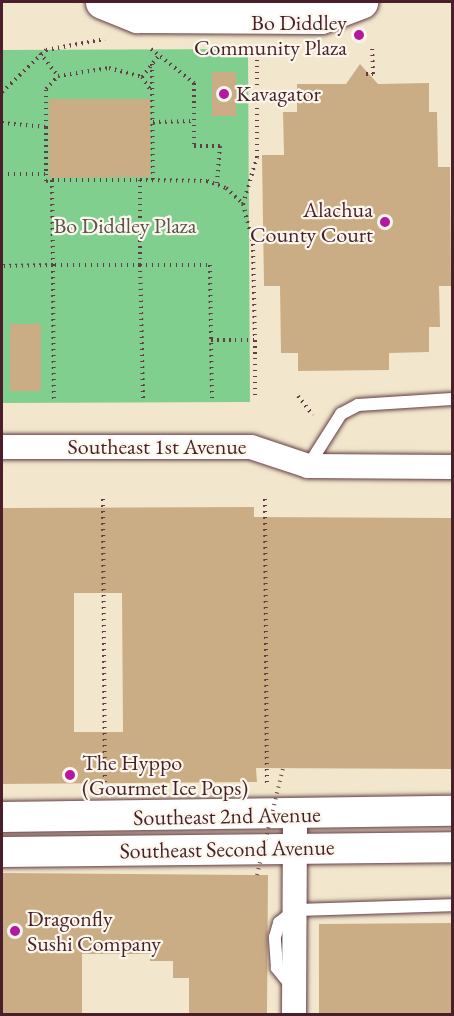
<!DOCTYPE html>
<style>
body{margin:0}
#map{position:relative;width:454px;height:1016px;overflow:hidden;background:#f2e7cd;font-family:"EB Garamond",serif}
div>[style]{position:absolute}
[style*='--x']{left:calc(var(--x)*1px);top:calc(var(--y)*1px);width:calc(var(--w)*1px);rotate:calc(var(--a)*1deg)}
.green>*{inset:0;background:#81cf8e}
.building>*{inset:0;background:#cbad85}
.path>*{height:4px;margin-top:-2px;transform-origin:0;background:repeating-linear-gradient(90deg,#633d43 0 1.5px,transparent 0 6px)}
.roads{filter:drop-shadow(0 0 2px #633d43) drop-shadow(0 0 2px #633d43)}
.service>*{height:12px;margin:-6px;padding:0 6px;transform-origin:6px;border-radius:6px;background:#fff}
.minor>*{height:24px;margin:-12px;padding:0 12px;transform-origin:12px;border-radius:12px;background:#fff}
.tertiary>*{height:30px;margin:-15px;padding:0 15px;transform-origin:15px;border-radius:15px;background:#fff}
.primary>*{height:33px;margin:-16.5px;padding:0 16.5px;transform-origin:16.5px;border-radius:16.5px;background:#fff}
.path-bridge>*{height:4px;margin-top:-2px;transform-origin:0;background:repeating-linear-gradient(90deg,#633d43 0 1.5px,transparent 0 6px)}
.dots>*{width:16px;height:16px;translate:-50% -50%;box-sizing:border-box;border:3px solid #fbf7ec;border-radius:50%}
span{translate:-50% -50%;white-space:nowrap;text-align:center;line-height:1.15;-webkit-text-stroke:4.5px #fbf7ec;paint-order:stroke}
.poi-label{font-size:22px;color:#4a1f2b}
.right{translate:-100% -50%;text-align:right}
.left{translate:0 -50%;text-align:left}
.park-label{font-size:22px;color:#5a5449}
.street-label{font-size:22px;color:#4a1f2b}
.frame{position:absolute;inset:0;border:3px solid #4a1f2b;pointer-events:none}
</style>
<div id="map">
<div class="green">
<div style="clip-path:polygon(248px 49px,250px 402px,2px 403px,2px 50px)"></div>
</div>
<div class="building">
<div style="clip-path:polygon(360px 64px,378px 84px,429px 83px,429px 112px,437px 112px,438px 167px,450px 167px,451px 286px,439px 286px,440px 327px,429px 327px,429px 352px,389px 353px,389px 370px,298px 371px,298px 353px,281px 353px,280px 286px,264px 286px,262px 155px,284px 155px,283px 112px,297px 112px,297px 84px,346px 84px)"></div>
<div style="clip-path:polygon(212px 72px,236px 72px,236px 116px,212px 116px)"></div>
<div style="clip-path:polygon(49px 99px,150px 99px,150px 177px,49px 178px)"></div>
<div style="clip-path:polygon(10px 324px,41px 324px,41px 391px,10px 391px)"></div>
<div style="clip-path:polygon(evenodd,254px 507px,254px 517px,453px 518px,453px 769px,256px 768px,257px 782px,2px 784px,2px 508px,254px 507px,74px 593px,122px 593px,123px 732px,74px 732px,74px 593px)"></div>
<div style="clip-path:polygon(2px 873px,268px 875px,267px 1014px,189px 1014px,189px 978px,173px 978px,173px 961px,150px 961px,150px 954px,82px 954px,82px 1014px,2px 1014px)"></div>
<div style="clip-path:polygon(453px 923px,453px 1014px,319px 1014px,319px 924px)"></div>
</div>
<div class="path">
<div style="--x:151;--y:49;--w:55;--a:38.3"></div>
<div style="--x:194;--y:83;--w:63;--a:90"></div>
<div style="--x:194;--y:146;--w:26;--a:0"></div>
<div style="--x:220;--y:146;--w:38;--a:95"></div>
<div style="--x:40;--y:53;--w:29;--a:52"></div>
<div style="--x:58;--y:76;--w:52;--a:-8.9"></div>
<div style="--x:109;--y:68;--w:34;--a:15"></div>
<div style="--x:142;--y:77;--w:29;--a:-52"></div>
<div style="--x:152;--y:64;--w:116;--a:89.5"></div>
<div style="--x:366;--y:74;--w:7;--a:0"></div>
<div style="--x:373;--y:74;--w:25;--a:-92"></div>
<div style="--x:142;--y:77;--w:17;--a:57"></div>
<div style="--x:2;--y:92;--w:61;--a:-43.7"></div>
<div style="--x:46;--y:50;--w:60;--a:-10.6"></div>
<div style="--x:153;--y:122;--w:41;--a:-1.4"></div>
<div style="--x:2;--y:123;--w:44;--a:5.2"></div>
<div style="--x:46;--y:127;--w:38;--a:-90"></div>
<div style="--x:46;--y:89;--w:18;--a:-47"></div>
<div style="--x:46;--y:127;--w:47;--a:90"></div>
<div style="--x:2;--y:174;--w:44;--a:0"></div>
<div style="--x:46;--y:174;--w:7;--a:90"></div>
<div style="--x:46;--y:181;--w:6;--a:-9"></div>
<div style="--x:52;--y:180;--w:85;--a:89.3"></div>
<div style="--x:53;--y:265;--w:51;--a:178.9"></div>
<div style="--x:52;--y:180;--w:88;--a:0"></div>
<div style="--x:140;--y:180;--w:85;--a:90"></div>
<div style="--x:140;--y:265;--w:87;--a:180"></div>
<div style="--x:53;--y:265;--w:134;--a:89.6"></div>
<div style="--x:140;--y:180;--w:67;--a:0.9"></div>
<div style="--x:207;--y:181;--w:20;--a:20"></div>
<div style="--x:226;--y:188;--w:23;--a:43"></div>
<div style="--x:243;--y:204;--w:41;--a:76"></div>
<div style="--x:253;--y:244;--w:96;--a:88.8"></div>
<div style="--x:243;--y:204;--w:49;--a:-73.4"></div>
<div style="--x:257;--y:157;--w:107;--a:-90"></div>
<div style="--x:211;--y:340;--w:44;--a:0"></div>
<div style="--x:255;--y:340;--w:58;--a:90"></div>
<div style="--x:298;--y:396;--w:24;--a:52"></div>
<div style="--x:143;--y:398;--w:133;--a:-91.3"></div>
<div style="--x:140;--y:265;--w:70;--a:0"></div>
<div style="--x:210;--y:265;--w:133;--a:89.1"></div>
<div style="--x:103;--y:499;--w:287;--a:89.6"></div>
<div style="--x:265;--y:499;--w:285;--a:89.6"></div>
</div>
<div class="roads">
<div class="service">
<div style="--x:308;--y:466;--w:62;--a:-57.6"></div>
<div style="--x:341;--y:414;--w:19;--a:-28"></div>
<div style="--x:358;--y:405;--w:94;--a:-3.7"></div>
<div style="--x:293;--y:988;--w:26;--a:-129"></div>
<div style="--x:277;--y:968;--w:31;--a:-94"></div>
<div style="--x:275;--y:937;--w:15;--a:-74"></div>
<div style="--x:279;--y:923;--w:21;--a:-39"></div>
<div style="--x:295;--y:910;--w:157;--a:-1.8"></div>
</div>
<div class="minor">
<div style="--x:2;--y:447;--w:249;--a:0"></div>
<div style="--x:251;--y:447;--w:60;--a:18.4"></div>
<div style="--x:308;--y:466;--w:144;--a:0.4"></div>
<div style="--x:294;--y:1014;--w:198;--a:-89.7"></div>
</div>
<div class="tertiary">
<div style="--x:2;--y:817;--w:450;--a:-0.8"></div>
<div style="--x:2;--y:852;--w:450;--a:-0.6"></div>
</div>
<div class="primary">
<div style="--x:102;--y:2;--w:38;--a:22"></div>
<div style="--x:137;--y:16;--w:184;--a:0.3"></div>
<div style="--x:321;--y:17;--w:43;--a:-20.6"></div>
</div>
</div>
<div class="path-bridge">
<div style="--x:257;--y:875;--w:110;--a:-76.3"></div>
</div>
<div class="dots">
<div style="left:359px;top:35px;background:#b5179e"></div>
<div style="left:224px;top:94px;background:#b5179e"></div>
<div style="left:385px;top:222px;background:#b5179e"></div>
<div style="left:70px;top:775px;background:#b5179e"></div>
<div style="left:15px;top:931px;background:#b5179e"></div>
</div>
<div class="poi-label">
<span class="right" style="left:347px;top:35px">Bo Diddley<br>Community Plaza</span>
<span class="left" style="left:236px;top:94px">Kavagator</span>
<span class="right" style="left:373px;top:222px">Alachua<br>County Court</span>
<span class="left" style="left:82px;top:775px">The Hyppo<br>(Gourmet Ice Pops)</span>
<span class="left" style="left:27px;top:931px">Dragonfly<br>Sushi Company</span>
</div>
<div class="park-label">
<span style="left:125px;top:226px">Bo Diddley Plaza</span>
</div>
<div class="street-label">
<span style="left:157px;top:447px">Southeast 1st Avenue</span>
<span style="left:227px;top:816px;rotate:-1deg">Southeast 2nd Avenue</span>
<span style="left:227px;top:849px;rotate:-1deg">Southeast Second Avenue</span>
</div>
<div class="frame"></div>
</div>
